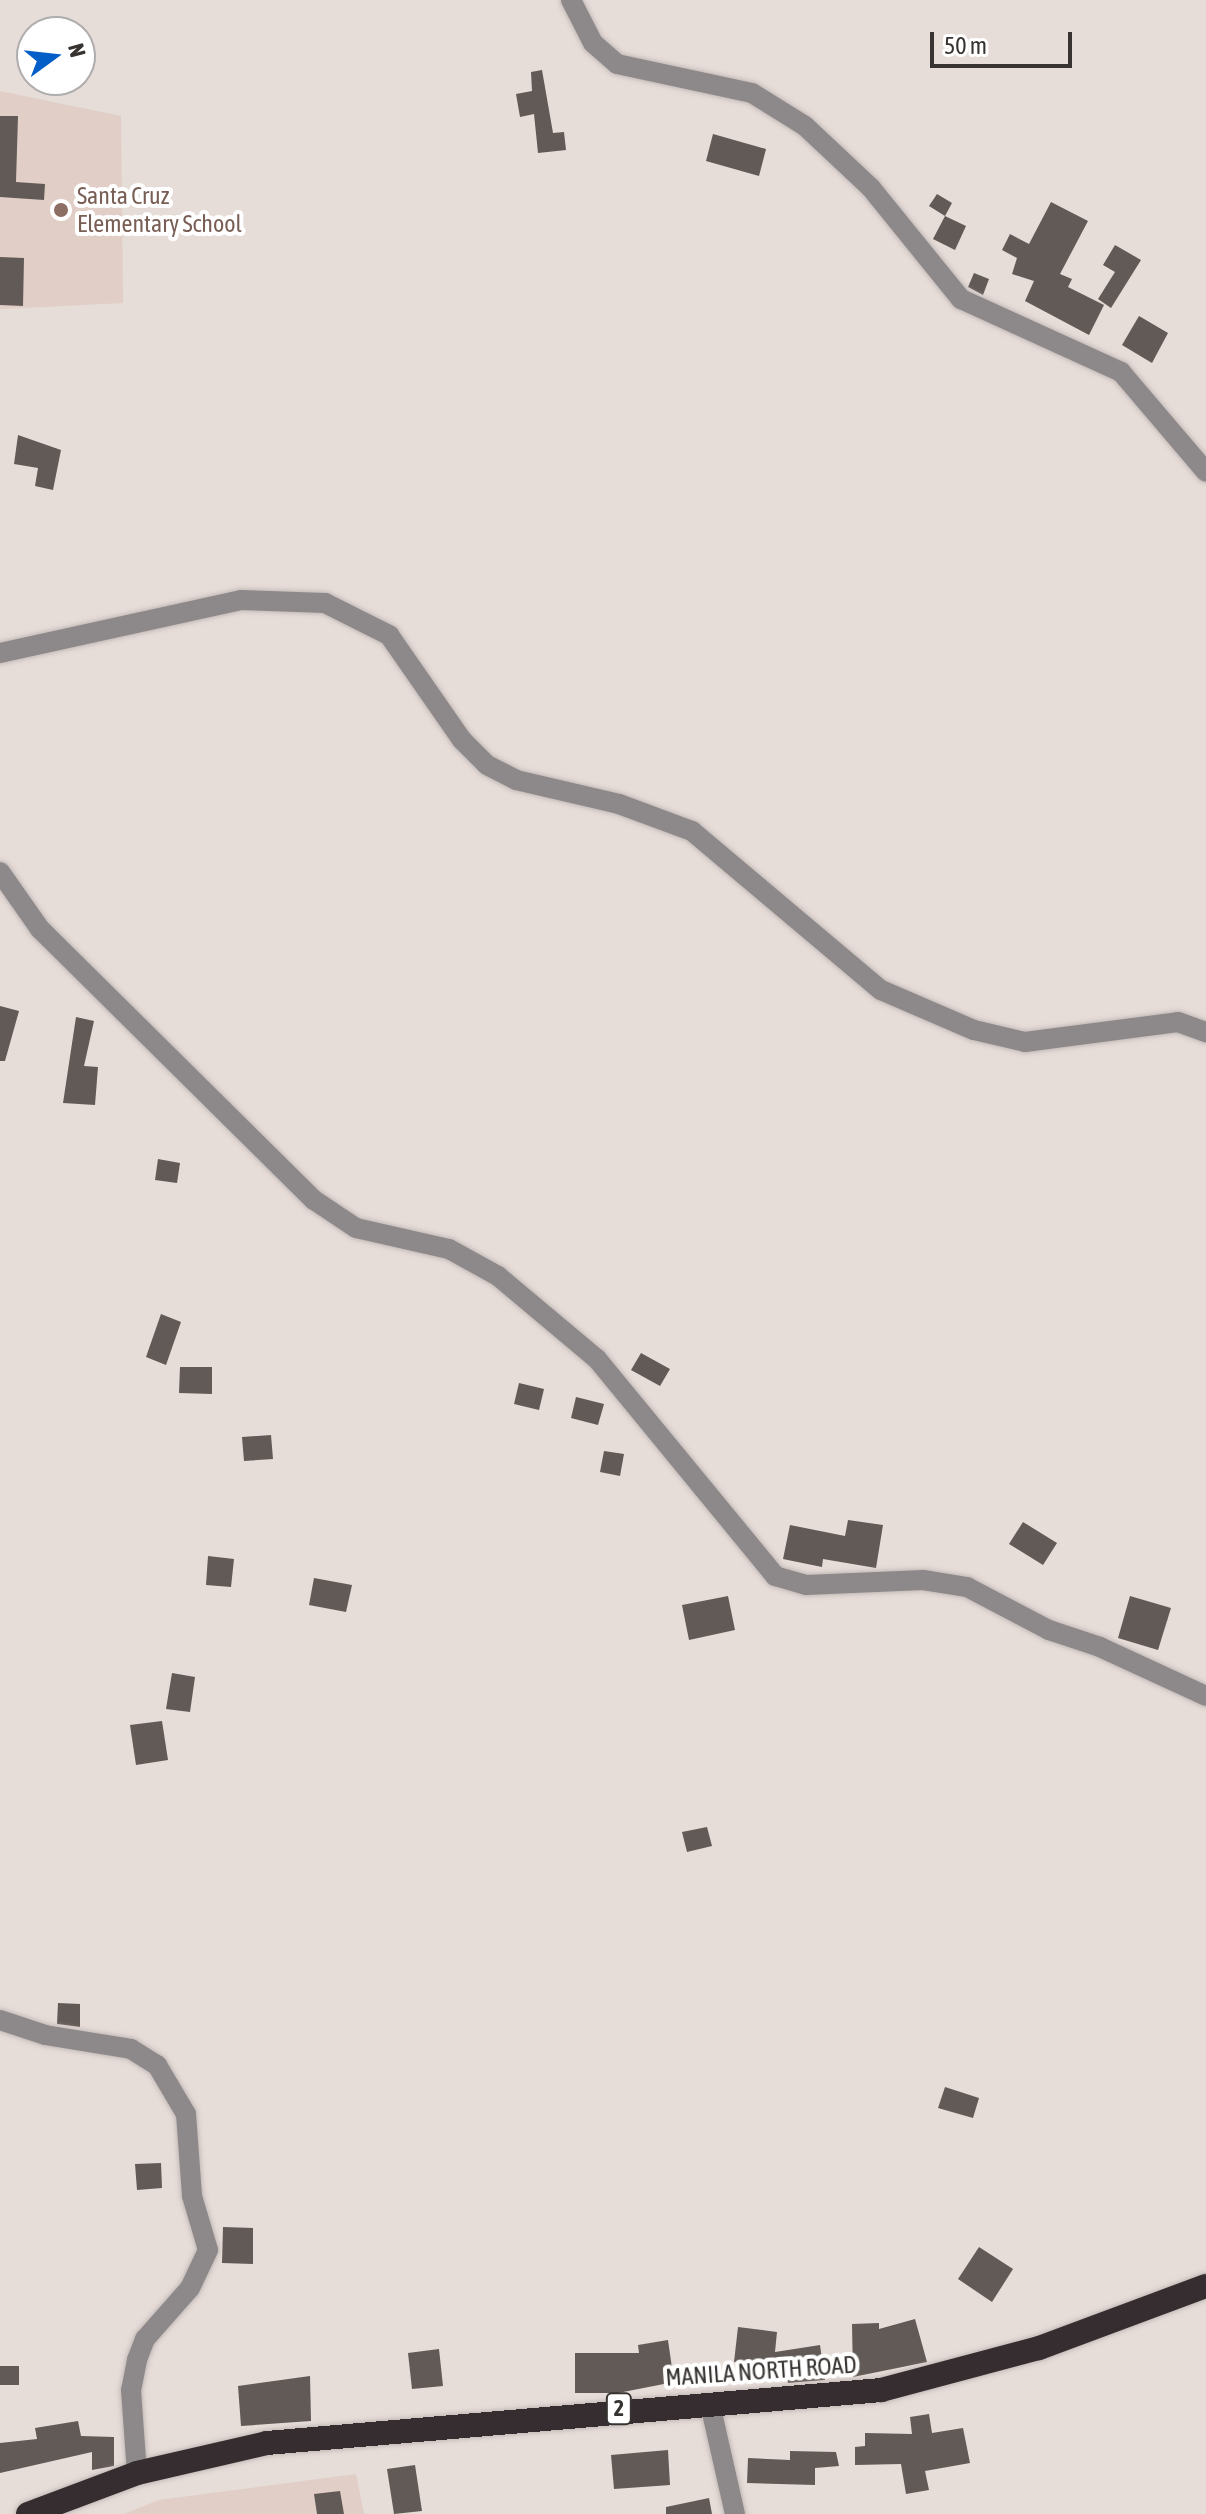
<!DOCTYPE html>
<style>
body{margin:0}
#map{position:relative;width:1206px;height:2514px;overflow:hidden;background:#e6dcd8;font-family:"Asap Condensed",sans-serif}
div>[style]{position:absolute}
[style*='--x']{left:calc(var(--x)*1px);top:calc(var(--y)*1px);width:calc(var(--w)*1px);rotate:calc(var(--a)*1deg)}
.built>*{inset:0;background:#e0cec7}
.building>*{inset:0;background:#625a56}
.roads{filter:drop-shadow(0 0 2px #c3bab7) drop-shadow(0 0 2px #c3bab7)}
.minor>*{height:20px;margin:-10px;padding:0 10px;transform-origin:10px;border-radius:10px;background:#8d898b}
.highway>*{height:24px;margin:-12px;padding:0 12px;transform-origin:12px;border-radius:12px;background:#352d30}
.dots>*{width:22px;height:22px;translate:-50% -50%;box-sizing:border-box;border:4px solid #fff;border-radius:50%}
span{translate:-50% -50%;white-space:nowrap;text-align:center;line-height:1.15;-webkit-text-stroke:8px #fff;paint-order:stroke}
.shield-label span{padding:2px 6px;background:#fff;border:2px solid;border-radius:6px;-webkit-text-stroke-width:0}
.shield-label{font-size:22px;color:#373331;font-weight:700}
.education-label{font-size:24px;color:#785e54}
.left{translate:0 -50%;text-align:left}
.street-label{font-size:24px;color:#373331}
.north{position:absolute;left:16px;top:16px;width:80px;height:80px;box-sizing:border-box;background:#fff;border:2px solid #afadad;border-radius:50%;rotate:75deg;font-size:22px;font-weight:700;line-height:32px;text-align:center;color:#373331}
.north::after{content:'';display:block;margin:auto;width:28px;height:36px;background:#045ec7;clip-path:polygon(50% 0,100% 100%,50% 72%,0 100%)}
.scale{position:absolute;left:930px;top:32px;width:142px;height:36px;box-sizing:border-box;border:4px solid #373331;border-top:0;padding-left:10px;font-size:24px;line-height:28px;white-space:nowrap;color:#373331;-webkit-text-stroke:6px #fff;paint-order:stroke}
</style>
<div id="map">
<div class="built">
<div style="clip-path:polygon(0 91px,121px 116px,123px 303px,0 309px)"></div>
<div style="clip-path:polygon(356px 2474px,364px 2514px,124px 2514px,159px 2500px)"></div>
</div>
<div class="building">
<div style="clip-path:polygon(542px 70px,553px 133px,564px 132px,566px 150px,538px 153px,534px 114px,520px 117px,516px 94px,532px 91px,531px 72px)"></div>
<div style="clip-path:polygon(0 116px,18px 116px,16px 182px,45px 184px,44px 200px,0 197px)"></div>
<div style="clip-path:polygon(713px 134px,766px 149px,759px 176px,706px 161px)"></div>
<div style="clip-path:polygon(937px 194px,952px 203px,945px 216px,929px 206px)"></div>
<div style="clip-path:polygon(1051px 202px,1088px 221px,1060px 274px,1072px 279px,1068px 287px,1104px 305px,1089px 335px,1025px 301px,1034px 281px,1012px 274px,1017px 258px,1002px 250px,1010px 234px,1029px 244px)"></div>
<div style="clip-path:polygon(945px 216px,966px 226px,955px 250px,933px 239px)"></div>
<div style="clip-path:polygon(1115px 245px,1141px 260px,1111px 308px,1098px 299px,1115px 272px,1103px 265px)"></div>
<div style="clip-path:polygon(0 257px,24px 258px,23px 306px,0 305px)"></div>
<div style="clip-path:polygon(974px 273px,989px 279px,983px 295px,968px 287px)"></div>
<div style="clip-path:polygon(1139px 316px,1168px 333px,1152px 363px,1122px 345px)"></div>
<div style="clip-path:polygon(18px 435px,61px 450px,53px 490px,35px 486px,38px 468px,14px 464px)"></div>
<div style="clip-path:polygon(0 1006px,19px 1011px,5px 1061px,0 1061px)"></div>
<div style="clip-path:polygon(76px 1017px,94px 1021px,84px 1066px,98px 1067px,95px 1105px,63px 1103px)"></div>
<div style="clip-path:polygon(158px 1159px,180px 1163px,177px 1183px,155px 1180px)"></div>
<div style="clip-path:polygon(161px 1314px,181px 1322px,166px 1365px,146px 1357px)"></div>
<div style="clip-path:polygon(641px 1353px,670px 1369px,660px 1386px,631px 1370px)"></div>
<div style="clip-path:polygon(180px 1367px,212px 1367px,212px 1394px,179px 1393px)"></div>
<div style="clip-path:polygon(519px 1383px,544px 1389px,539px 1410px,514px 1404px)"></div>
<div style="clip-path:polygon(576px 1397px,604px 1404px,598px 1425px,571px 1418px)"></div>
<div style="clip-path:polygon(271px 1435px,273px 1459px,244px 1461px,242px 1437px)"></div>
<div style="clip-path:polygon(604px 1451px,624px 1454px,620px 1476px,600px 1472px)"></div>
<div style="clip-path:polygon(848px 1520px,883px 1525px,876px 1568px,823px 1559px,822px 1567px,783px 1559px,790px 1525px,845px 1536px)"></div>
<div style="clip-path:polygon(1023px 1522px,1057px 1543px,1043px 1565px,1009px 1544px)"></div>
<div style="clip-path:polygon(208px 1556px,234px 1559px,231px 1587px,206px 1585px)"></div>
<div style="clip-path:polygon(314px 1578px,352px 1585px,346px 1612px,309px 1605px)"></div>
<div style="clip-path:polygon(728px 1596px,735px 1630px,689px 1640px,682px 1605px)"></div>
<div style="clip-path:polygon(1130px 1596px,1171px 1608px,1158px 1650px,1118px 1638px)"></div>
<div style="clip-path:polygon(172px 1673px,195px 1677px,190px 1712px,166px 1709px)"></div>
<div style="clip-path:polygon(162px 1721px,168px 1760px,136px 1765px,130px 1725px)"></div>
<div style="clip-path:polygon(707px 1827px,712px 1846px,687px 1852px,682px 1832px)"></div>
<div style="clip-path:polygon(58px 2003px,80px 2004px,80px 2027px,57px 2024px)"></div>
<div style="clip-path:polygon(945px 2087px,979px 2098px,973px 2118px,938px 2108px)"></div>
<div style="clip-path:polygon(161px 2163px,162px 2188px,137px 2190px,135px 2164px)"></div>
<div style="clip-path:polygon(223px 2227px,253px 2228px,253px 2264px,222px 2263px)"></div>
<div style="clip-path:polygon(979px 2247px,1013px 2269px,992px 2302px,958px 2279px)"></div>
<div style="clip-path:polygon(915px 2319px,927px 2362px,853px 2377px,852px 2324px,879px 2323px,879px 2329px)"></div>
<div style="clip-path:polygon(738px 2327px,777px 2332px,775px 2352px,820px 2345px,825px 2380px,788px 2383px,786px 2367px,734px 2362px)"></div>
<div style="clip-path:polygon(668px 2340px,674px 2382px,618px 2393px,575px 2393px,575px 2353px,639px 2353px,638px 2345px)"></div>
<div style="clip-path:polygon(439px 2349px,443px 2386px,412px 2389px,408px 2353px)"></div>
<div style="clip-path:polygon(0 2366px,19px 2366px,19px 2385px,0 2385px)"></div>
<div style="clip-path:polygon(310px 2376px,311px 2421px,241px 2426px,238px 2386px)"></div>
<div style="clip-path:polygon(929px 2414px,932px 2433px,963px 2428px,970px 2463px,925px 2471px,929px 2490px,906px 2494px,901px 2464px,855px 2465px,855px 2447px,865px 2446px,865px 2433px,912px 2434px,910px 2417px)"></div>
<div style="clip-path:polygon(78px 2421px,81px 2436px,114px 2437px,114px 2466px,92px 2470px,92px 2452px,0 2473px,0 2443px,37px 2439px,35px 2428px)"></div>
<div style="clip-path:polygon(668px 2450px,670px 2485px,614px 2489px,611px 2455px)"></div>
<div style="clip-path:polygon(790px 2451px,836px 2452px,839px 2466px,815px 2468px,815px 2485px,747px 2483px,748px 2458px,790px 2460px)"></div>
<div style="clip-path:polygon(415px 2465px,422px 2511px,394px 2514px,387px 2469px)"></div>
<div style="clip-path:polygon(340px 2491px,344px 2514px,317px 2514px,314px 2494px)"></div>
<div style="clip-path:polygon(709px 2498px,712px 2514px,666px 2514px,666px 2507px)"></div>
</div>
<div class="roads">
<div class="minor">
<div style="--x:571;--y:0;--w:48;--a:62.9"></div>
<div style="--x:593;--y:43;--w:32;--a:41"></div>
<div style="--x:617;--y:64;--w:138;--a:12.1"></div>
<div style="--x:752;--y:93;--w:62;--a:31.9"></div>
<div style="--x:805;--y:126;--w:91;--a:43.2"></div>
<div style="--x:871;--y:188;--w:143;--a:51"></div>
<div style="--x:961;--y:299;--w:176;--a:24.5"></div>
<div style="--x:1121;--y:372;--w:131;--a:49.6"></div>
<div style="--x:0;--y:653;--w:247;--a:-12.4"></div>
<div style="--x:241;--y:600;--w:84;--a:2"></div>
<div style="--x:325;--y:603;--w:72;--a:26.6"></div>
<div style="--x:389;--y:635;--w:128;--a:55.2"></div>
<div style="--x:462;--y:740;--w:35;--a:45"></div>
<div style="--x:487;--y:765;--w:33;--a:27"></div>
<div style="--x:516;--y:780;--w:106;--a:13.1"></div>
<div style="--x:619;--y:804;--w:78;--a:20.3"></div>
<div style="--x:692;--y:831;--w:247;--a:40.1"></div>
<div style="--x:881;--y:990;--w:101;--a:23.3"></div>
<div style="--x:974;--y:1030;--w:52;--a:13.2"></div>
<div style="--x:1025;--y:1042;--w:154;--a:-7.4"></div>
<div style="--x:1178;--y:1022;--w:30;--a:20"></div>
<div style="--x:0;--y:872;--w:70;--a:54.9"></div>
<div style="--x:40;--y:929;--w:385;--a:44.7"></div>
<div style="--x:314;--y:1200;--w:50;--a:33.7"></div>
<div style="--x:356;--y:1228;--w:95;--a:12.7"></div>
<div style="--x:449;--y:1249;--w:56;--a:28.9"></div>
<div style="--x:498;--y:1276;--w:129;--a:40"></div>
<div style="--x:597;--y:1359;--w:281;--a:50.6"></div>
<div style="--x:775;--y:1576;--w:32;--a:16"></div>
<div style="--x:806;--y:1585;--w:117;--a:-2.4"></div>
<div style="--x:923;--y:1580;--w:45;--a:9"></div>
<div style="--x:967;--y:1587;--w:93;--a:27.7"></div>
<div style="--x:1049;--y:1630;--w:54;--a:18.4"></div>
<div style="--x:1100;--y:1647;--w:117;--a:24.8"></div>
<div style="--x:0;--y:2020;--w:47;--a:18.4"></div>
<div style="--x:45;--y:2035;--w:87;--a:9.2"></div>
<div style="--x:131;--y:2049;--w:31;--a:32"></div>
<div style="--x:157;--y:2065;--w:57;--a:59.4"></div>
<div style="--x:186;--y:2114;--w:82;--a:85.8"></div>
<div style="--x:192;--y:2196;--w:56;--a:73.5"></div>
<div style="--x:208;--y:2250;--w:42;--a:115.3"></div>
<div style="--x:190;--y:2288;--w:68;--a:131.4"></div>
<div style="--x:145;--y:2339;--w:22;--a:111"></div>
<div style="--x:137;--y:2360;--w:31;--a:101"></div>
<div style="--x:131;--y:2390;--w:83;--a:85.9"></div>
<div style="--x:710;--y:2404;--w:113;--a:77.2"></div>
</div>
<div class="highway">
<div style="--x:28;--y:2514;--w:116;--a:-20.6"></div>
<div style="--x:137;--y:2473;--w:133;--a:-13"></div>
<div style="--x:267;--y:2443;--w:616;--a:-4.93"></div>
<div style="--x:881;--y:2390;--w:163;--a:-14.9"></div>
<div style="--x:1039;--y:2348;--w:178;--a:-20.4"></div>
</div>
</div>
<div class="dots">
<div style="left:61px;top:210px;background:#8d6e63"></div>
</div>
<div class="shield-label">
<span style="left:619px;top:2409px">2</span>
</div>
<div class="education-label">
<span class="left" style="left:77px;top:210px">Santa Cruz<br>Elementary School</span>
</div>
<div class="street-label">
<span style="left:761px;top:2371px;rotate:-4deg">MANILA NORTH ROAD</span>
</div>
<div class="north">N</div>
<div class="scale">50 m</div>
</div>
